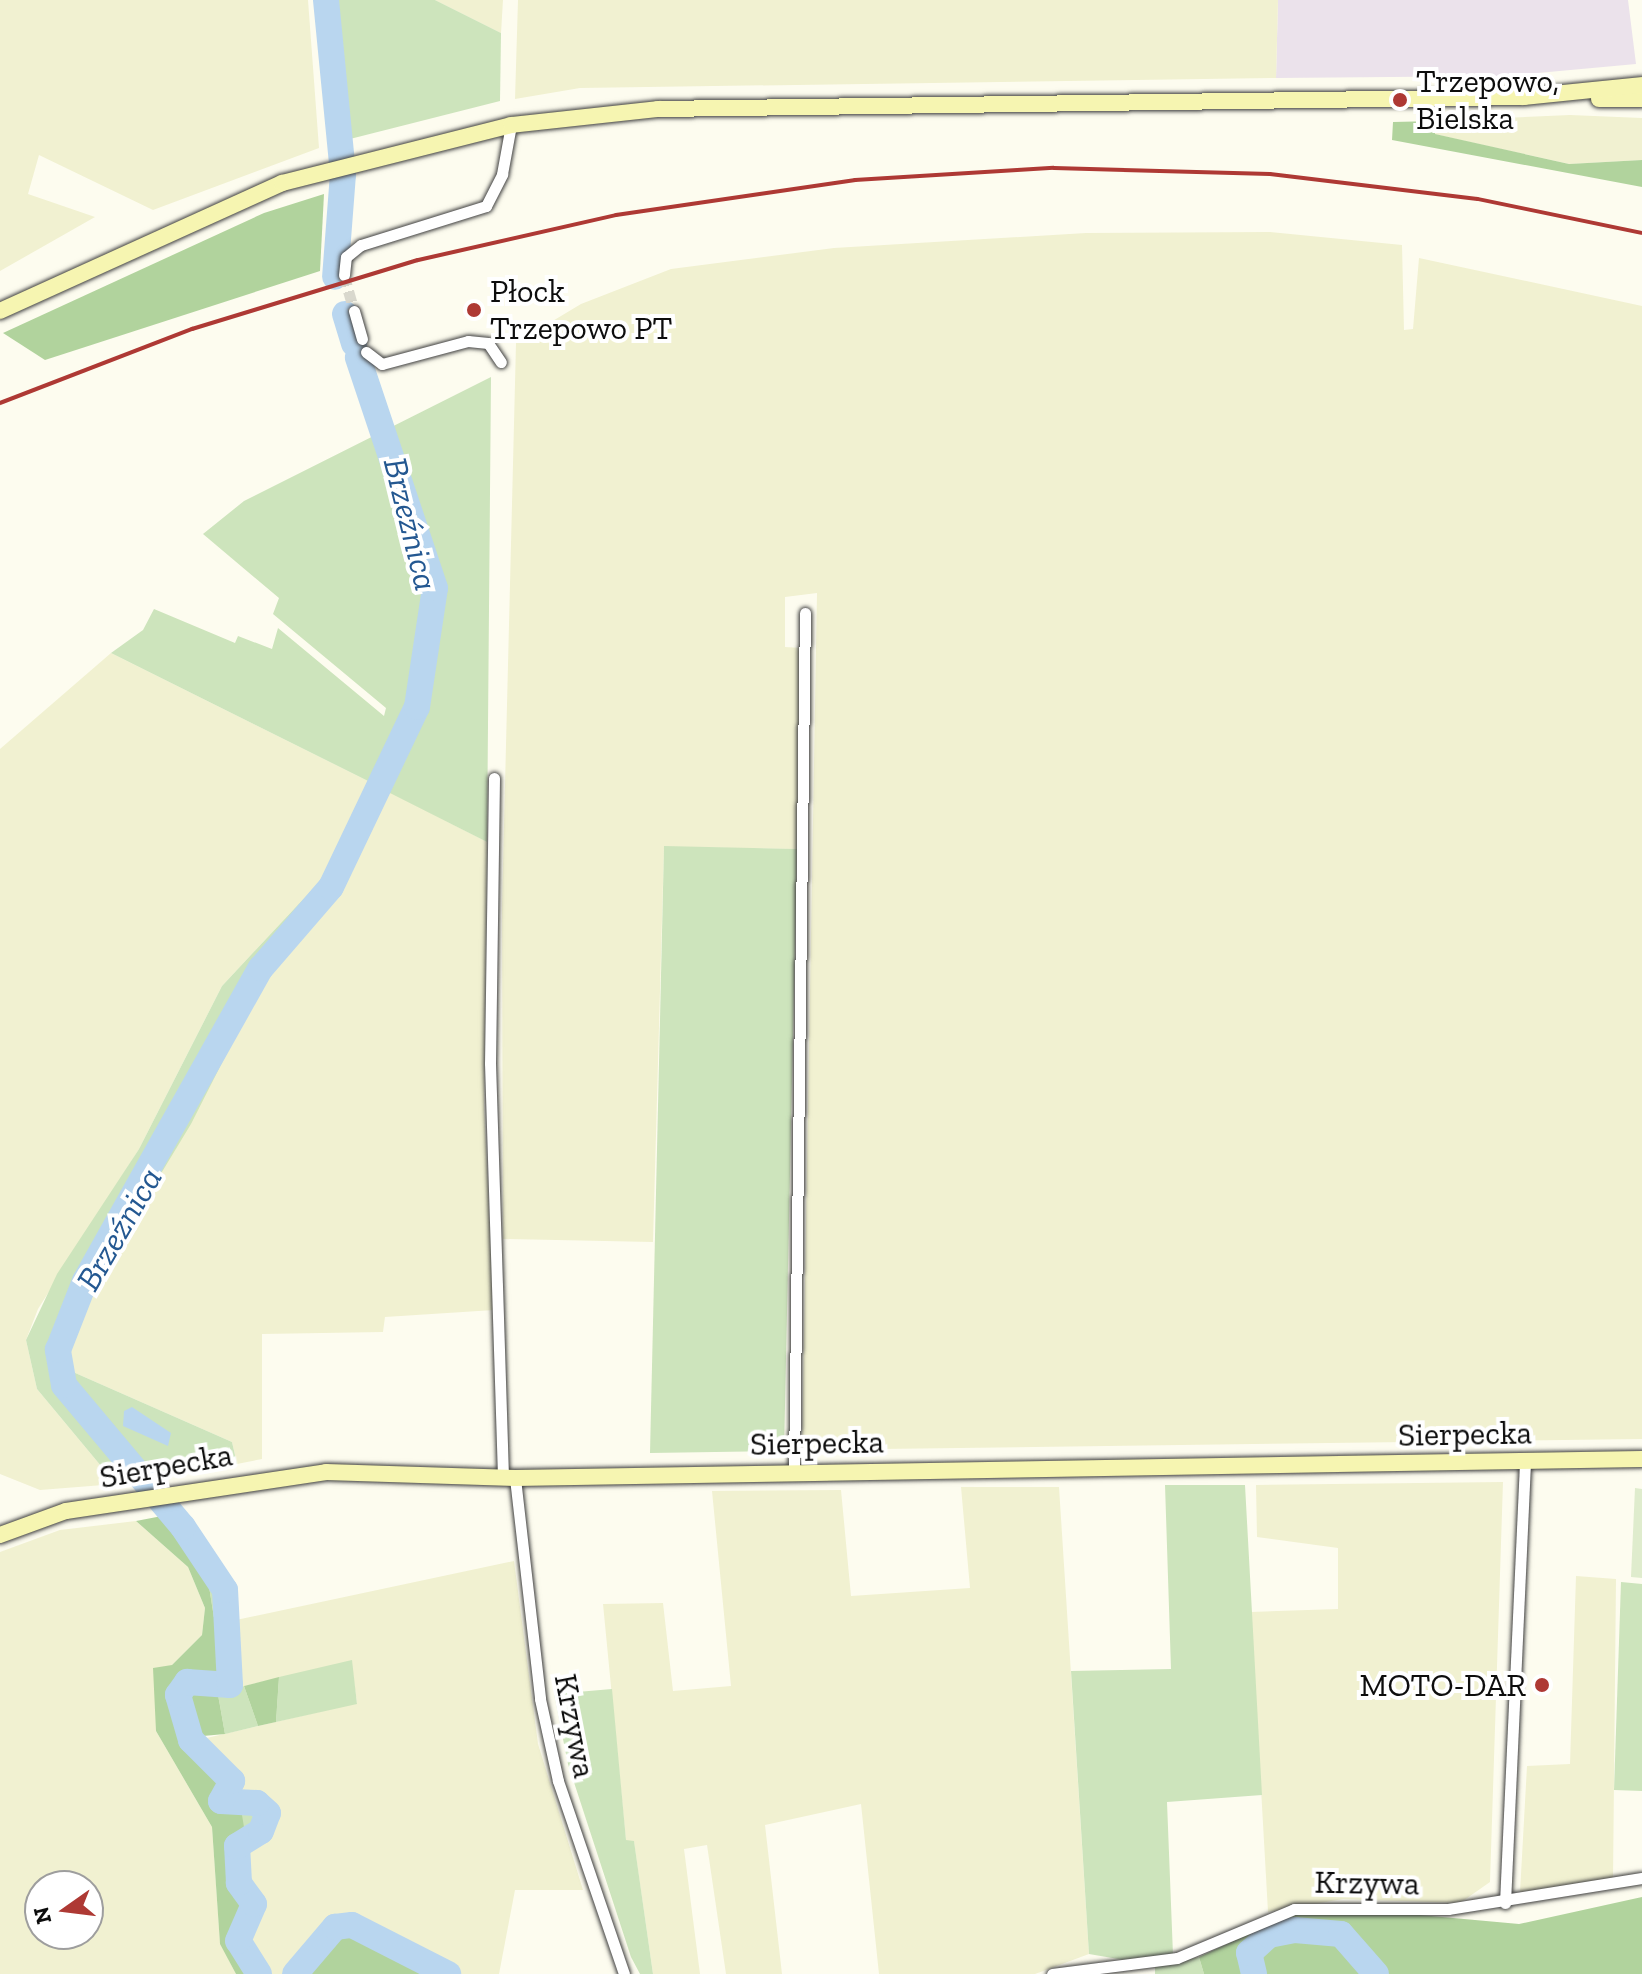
<!DOCTYPE html>
<meta charset="utf-8">
<style>
body{margin:0}
#map{position:relative;width:1642px;height:1974px;overflow:hidden;background:#fdfcef;font-family:"Zilla Slab",serif}
div>[style]{position:absolute}
[style*='--x']{left:calc(var(--x)*1px);top:calc(var(--y)*1px);width:calc(var(--w)*1px);rotate:calc(var(--a)*1deg)}
.industrial>*{inset:0;background:#ebe2eb}
.farmland>*{inset:0;background:#f1f1d1}
.green>*{inset:0;background:#cde4bc}
.round{border-radius:50%}
.forest>*{inset:0;background:#b1d39d}
.pitch>*{inset:0;background:#dfeccd}
.water>*{inset:0;background:#b9d6ef}
.river>*{height:26px;margin:-13px;padding:0 13px;transform-origin:13px;border-radius:13px;background:#b9d6ef}
.street-tunnel>*{height:11px;margin-top:-5.5px;transform-origin:0;background:repeating-linear-gradient(90deg,#d9d8cd 0 11px,transparent 0 16.5px)}
.roads{filter:drop-shadow(0 0 2px #404040) drop-shadow(0 0 2px #404040)}
.street>*{height:11px;margin:-5.5px;padding:0 5.5px;transform-origin:5.5px;border-radius:5.5px;background:#fff}
.secondary>*{height:16px;margin:-8px;padding:0 8px;transform-origin:8px;border-radius:8px;background:#f6f5b1}
.rail>*{height:4px;margin:-2px;padding:0 2px;transform-origin:2px;border-radius:2px;background:#ae3934}
.dots>*{width:22px;height:22px;translate:-50% -50%;box-sizing:border-box;border:4px solid #fff;border-radius:50%}
span{translate:-50% -50%;white-space:nowrap;text-align:center;line-height:1.15;-webkit-text-stroke:8px #fff;paint-order:stroke}
.poi-label{font-size:32px;color:#0d0d0d}
.left{translate:0 -50%;text-align:left}
.right{translate:-100% -50%;text-align:right}
.street-label{font-size:32px;color:#0d0d0d}
.water-label{font-size:34px;color:#245891;font-style:italic}
.north{position:absolute;left:24px;top:1870px;width:80px;height:80px;box-sizing:border-box;background:#fff;border:2px solid #9e9e9e;border-radius:50%;rotate:256deg;font-size:22px;font-weight:700;line-height:32px;text-align:center;color:#0d0d0d}
.north::after{content:'';display:block;margin:auto;width:28px;height:36px;background:#ae3934;clip-path:polygon(50% 0,100% 100%,50% 72%,0 100%)}
</style>
<div id="map">
<div class="industrial">
<div style="clip-path:polygon(1278px 0,1628px 0,1636px 64px,1505px 76px,1276px 78px)"></div>
</div>
<div class="farmland">
<div style="clip-path:polygon(0 0,308px 0,319px 148px,153px 210px,39px 155px,28px 194px,95px 217px,0 271px)"></div>
<div style="clip-path:polygon(435px 0,503px 0,501px 33px)"></div>
<div style="clip-path:polygon(518px 0,1278px 0,1276px 78px,580px 88px,515px 99px)"></div>
<div style="clip-path:polygon(1570px 115px,1642px 118px,1642px 160px,1569px 164px,1434px 134px,1435px 121px)"></div>
<div style="clip-path:polygon(1270px 232px,1402px 245px,1404px 330px,1413px 329px,1419px 258px,1642px 306px,1642px 1439px,802px 1450px,817px 593px,785px 597px,785px 647px,802px 648px,797px 849px,664px 847px,653px 1242px,503px 1239px,502px 906px,516px 343px,581px 304px,671px 269px,834px 248px,1086px 233px)"></div>
<div style="clip-path:polygon(111px 653px,372px 783px,322px 879px,222px 986px,139px 1149px,38px 1309px,26px 1340px,37px 1389px,116px 1484px,40px 1490px,0 1474px,0 749px)"></div>
<div style="clip-path:polygon(388px 791px,487px 842px,484px 1107px,494px 1310px,385px 1317px,383px 1332px,262px 1334px,262px 1459px,237px 1464px,232px 1442px,73px 1372px,68px 1349px,102px 1271px,266px 976px,344px 878px)"></div>
<div style="clip-path:polygon(1503px 1482px,1490px 1882px,1460px 1903px,1343px 1899px,1268px 1912px,1251px 1612px,1338px 1609px,1338px 1548px,1257px 1537px,1256px 1485px)"></div>
<div style="clip-path:polygon(961px 1487px,1059px 1487px,1089px 1954px,1035px 1974px,879px 1974px,861px 1804px,765px 1825px,782px 1974px,726px 1974px,707px 1845px,684px 1849px,700px 1974px,653px 1974px,634px 1842px,626px 1841px,603px 1604px,663px 1603px,673px 1691px,731px 1686px,712px 1491px,841px 1490px,851px 1596px,970px 1588px)"></div>
<div style="clip-path:polygon(evenodd,136px 1521px,188px 1567px,205px 1608px,202px 1635px,172px 1665px,156px 1731px,212px 1827px,220px 1943px,236px 1974px,0 1974px,0 1552px,60px 1530px,136px 1521px,40px 1886px,88px 1886px,88px 1934px,40px 1934px,40px 1886px)"></div>
<div style="clip-path:polygon(514px 1561px,538px 1744px,583px 1890px,515px 1890px,499px 1974px,454px 1974px,351px 1922px,334px 1925px,291px 1974px,263px 1974px,241px 1940px,258px 1903px,242px 1879px,239px 1845px,264px 1834px,273px 1811px,256px 1798px,223px 1798px,235px 1780px,198px 1740px,357px 1703px,351px 1661px,232px 1689px,236px 1620px)"></div>
<div style="clip-path:polygon(1576px 1576px,1616px 1579px,1613px 1881px,1520px 1892px,1527px 1766px,1570px 1764px)"></div>
</div>
<div class="green">
<div style="clip-path:polygon(331px 0,435px 0,501px 33px,500px 101px,346px 140px)"></div>
<div style="clip-path:polygon(491px 377px,487px 842px,388px 792px,344px 878px,266px 976px,191px 1124px,102px 1271px,68px 1349px,73px 1372px,232px 1442px,237px 1464px,116px 1484px,37px 1389px,26px 1340px,57px 1274px,139px 1149px,222px 986px,322px 879px,372px 783px,111px 653px,143px 630px,154px 609px,235px 643px,238px 636px,272px 649px,278px 628px,384px 716px,386px 708px,273px 614px,279px 598px,203px 534px,244px 501px)"></div>
<div style="clip-path:polygon(664px 846px,797px 849px,784px 1451px,650px 1453px)"></div>
<div style="clip-path:polygon(1165px 1485px,1245px 1485px,1262px 1795px,1167px 1802px,1173px 1955px,1124px 1960px,1089px 1954px,1071px 1671px,1171px 1669px)"></div>
<div style="clip-path:polygon(207px 1574px,221px 1591px,227px 1623px,225px 1686px)"></div>
<div style="clip-path:polygon(1621px 1582px,1642px 1584px,1642px 1791px,1614px 1790px)"></div>
<div style="clip-path:polygon(352px 1660px,357px 1704px,276px 1722px,279px 1677px)"></div>
<div style="clip-path:polygon(244px 1686px,258px 1726px,225px 1734px,217px 1689px,227px 1694px)"></div>
<div style="clip-path:polygon(612px 1689px,626px 1840px,634px 1841px,653px 1974px,640px 1974px,631px 1957px,568px 1764px,554px 1694px)"></div>
<div class="round" style="left:241px;top:1807px;width:24px;height:24px"></div>
<div style="clip-path:polygon(1199px 1957px,1204px 1974px,1155px 1974px,1155px 1967px)"></div>
</div>
<div class="forest">
<div style="clip-path:polygon(1435px 121px,1435px 134px,1569px 164px,1642px 160px,1642px 187px,1392px 140px,1393px 122px)"></div>
<div style="clip-path:polygon(324px 194px,320px 271px,45px 360px,3px 333px,264px 213px)"></div>
<div style="clip-path:polygon(162px 1516px,207px 1574px,225px 1686px,188px 1679px,174px 1693px,190px 1743px,221px 1767px,229px 1786px,216px 1800px,241px 1809px,245px 1833px,234px 1845px,235px 1881px,250px 1905px,234px 1938px,257px 1974px,236px 1974px,220px 1944px,212px 1827px,156px 1731px,153px 1668px,172px 1665px,202px 1635px,205px 1608px,188px 1567px,136px 1521px)"></div>
<div style="clip-path:polygon(279px 1677px,276px 1722px,258px 1726px,244px 1686px)"></div>
<div style="clip-path:polygon(197px 1683px,217px 1689px,225px 1734px,192px 1737px,182px 1697px)"></div>
<div style="clip-path:polygon(1642px 1897px,1642px 1974px,1380px 1974px,1332px 1926px,1265px 1934px,1244px 1952px,1250px 1974px,1204px 1974px,1199px 1957px,1291px 1914px,1343px 1908px,1519px 1924px)"></div>
<div style="clip-path:polygon(348px 1928px,419px 1957px,445px 1974px,299px 1974px,326px 1952px,336px 1930px)"></div>
<div style="clip-path:polygon(1285px 1934px,1341px 1939px,1373px 1974px,1258px 1974px,1255px 1955px)"></div>
</div>
<div class="pitch">
<div style="clip-path:polygon(1635px 1488px,1642px 1489px,1642px 1578px,1631px 1577px)"></div>
</div>
<div class="water">
<div style="clip-path:polygon(132px 1407px,171px 1433px,168px 1446px,123px 1426px,124px 1411px)"></div>
</div>
<div class="river">
<div style="--x:326;--y:0;--w:175;--a:84.4"></div>
<div style="--x:343;--y:174;--w:103;--a:94.4"></div>
<div style="--x:345;--y:314;--w:31;--a:73"></div>
<div style="--x:259;--y:1974;--w:39;--a:-122"></div>
<div style="--x:238;--y:1941;--w:40;--a:-66.6"></div>
<div style="--x:254;--y:1904;--w:26;--a:-126"></div>
<div style="--x:239;--y:1883;--w:37;--a:-93"></div>
<div style="--x:237;--y:1846;--w:28;--a:-32"></div>
<div style="--x:261;--y:1831;--w:19;--a:-69"></div>
<div style="--x:268;--y:1813;--w:15;--a:-138"></div>
<div style="--x:257;--y:1803;--w:36;--a:-177"></div>
<div style="--x:221;--y:1801;--w:23;--a:-61"></div>
<div style="--x:232;--y:1781;--w:58;--a:-135"></div>
<div style="--x:191;--y:1740;--w:47;--a:-106.1"></div>
<div style="--x:178;--y:1695;--w:16;--a:-55"></div>
<div style="--x:187;--y:1682;--w:43;--a:4"></div>
<div style="--x:230;--y:1685;--w:95;--a:-93"></div>
<div style="--x:225;--y:1590;--w:76;--a:-123.7"></div>
<div style="--x:183;--y:1527;--w:185;--a:-130"></div>
<div style="--x:64;--y:1385;--w:36;--a:-100"></div>
<div style="--x:58;--y:1350;--w:74;--a:-68.6"></div>
<div style="--x:85;--y:1281;--w:359;--a:-60.7"></div>
<div style="--x:261;--y:968;--w:107;--a:-49.2"></div>
<div style="--x:331;--y:887;--w:199;--a:-64.5"></div>
<div style="--x:417;--y:707;--w:120;--a:-81.4"></div>
<div style="--x:435;--y:588;--w:243;--a:-108.5"></div>
<div style="--x:295;--y:1974;--w:62;--a:-49.6"></div>
<div style="--x:335;--y:1927;--w:17;--a:-7"></div>
<div style="--x:352;--y:1925;--w:108;--a:27"></div>
<div style="--x:1254;--y:1974;--w:22;--a:-103"></div>
<div style="--x:1249;--y:1953;--w:27;--a:-42"></div>
<div style="--x:1269;--y:1935;--w:26;--a:-11"></div>
<div style="--x:1295;--y:1930;--w:46;--a:5"></div>
<div style="--x:1341;--y:1934;--w:53;--a:48.8"></div>
</div>
<div class="street-tunnel">
<div style="--x:344;--y:275;--w:37;--a:74"></div>
</div>
<div class="roads">
<div class="street">
<div style="--x:344;--y:275;--w:18;--a:-84"></div>
<div style="--x:346;--y:257;--w:19;--a:-39"></div>
<div style="--x:361;--y:245;--w:131;--a:-17.3"></div>
<div style="--x:486;--y:206;--w:36;--a:-63"></div>
<div style="--x:502;--y:174;--w:50;--a:-79.6"></div>
<div style="--x:354;--y:311;--w:29;--a:74"></div>
<div style="--x:366;--y:352;--w:20;--a:37"></div>
<div style="--x:382;--y:364;--w:89;--a:-15"></div>
<div style="--x:468;--y:341;--w:20;--a:6"></div>
<div style="--x:488;--y:343;--w:23;--a:56"></div>
<div style="--x:494;--y:778;--w:285;--a:90.8"></div>
<div style="--x:490;--y:1063;--w:415;--a:88.2"></div>
<div style="--x:794;--y:1471;--w:858;--a:-89.27"></div>
<div style="--x:515;--y:1478;--w:222;--a:83.5"></div>
<div style="--x:540;--y:1699;--w:84;--a:77.6"></div>
<div style="--x:558;--y:1781;--w:204;--a:71.1"></div>
<div style="--x:1505;--y:1903;--w:442;--a:-87.4"></div>
<div style="--x:1052;--y:1974;--w:126;--a:-7.3"></div>
<div style="--x:1177;--y:1958;--w:127;--a:-22.7"></div>
<div style="--x:1294;--y:1909;--w:154;--a:0"></div>
<div style="--x:1448;--y:1909;--w:196;--a:-9.1"></div>
</div>
<div class="secondary">
<div style="--x:1599;--y:99;--w:43;--a:0"></div>
<div style="--x:0;--y:311;--w:310;--a:-24.4"></div>
<div style="--x:282;--y:183;--w:236;--a:-14.2"></div>
<div style="--x:511;--y:125;--w:148;--a:-6.2"></div>
<div style="--x:658;--y:109;--w:866;--a:-0.79"></div>
<div style="--x:1524;--y:97;--w:119;--a:-5.8"></div>
<div style="--x:0;--y:1535;--w:70;--a:-20"></div>
<div style="--x:66;--y:1511;--w:263;--a:-8.5"></div>
<div style="--x:326;--y:1472;--w:189;--a:1.8"></div>
<div style="--x:515;--y:1478;--w:1127;--a:-0.97"></div>
</div>
</div>
<div class="rail">
<div style="--x:0;--y:403;--w:206;--a:-21.1"></div>
<div style="--x:192;--y:329;--w:236;--a:-17"></div>
<div style="--x:418;--y:260;--w:203;--a:-12.8"></div>
<div style="--x:616;--y:215;--w:242;--a:-8.3"></div>
<div style="--x:855;--y:180;--w:199;--a:-3.5"></div>
<div style="--x:1054;--y:168;--w:216;--a:1.6"></div>
<div style="--x:1270;--y:174;--w:209;--a:6.9"></div>
<div style="--x:1478;--y:199;--w:167;--a:11.7"></div>
</div>
<div class="dots">
<div style="left:1400px;top:100px;background:#ae3934"></div>
<div style="left:474px;top:310px;background:#ae3934"></div>
<div style="left:1542px;top:1685px;background:#ae3934"></div>
</div>
<div class="poi-label">
<span class="left" style="left:1416px;top:100px">Trzepowo,<br>Bielska</span>
<span class="left" style="left:490px;top:310px">Płock<br>Trzepowo PT</span>
<span class="right" style="left:1526px;top:1685px">MOTO-DAR</span>
</div>
<div class="street-label">
<span style="left:1465px;top:1434px;rotate:-1deg">Sierpecka</span>
<span style="left:817px;top:1443px;rotate:-1deg">Sierpecka</span>
<span style="left:166px;top:1466px;rotate:-10deg">Sierpecka</span>
<span style="left:575px;top:1726px;rotate:79deg">Krzywa</span>
<span style="left:1367px;top:1883px;rotate:1deg">Krzywa</span>
</div>
<div class="water-label">
<span style="left:411px;top:524px;rotate:76deg">Brzeźnica</span>
<span style="left:119px;top:1229px;rotate:-60deg">Brzeźnica</span>
</div>
<div class="north">N</div>
</div>
